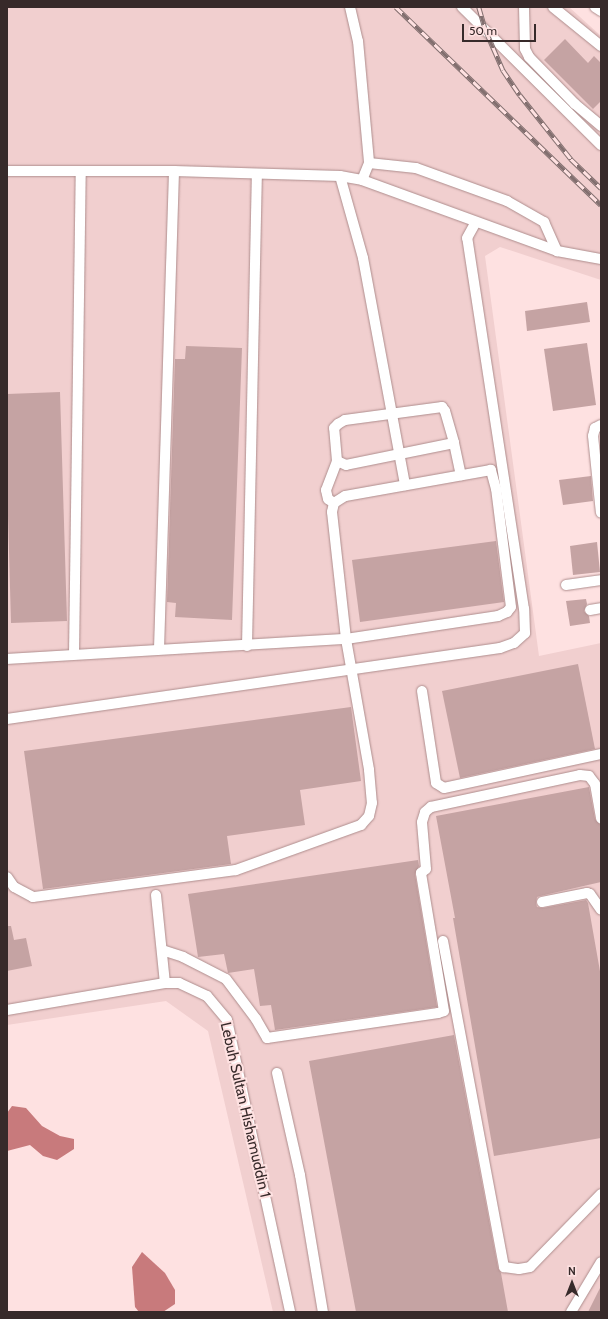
<!DOCTYPE html>
<style>
body{margin:0}
#map{position:relative;width:608px;height:1319px;overflow:hidden;background:#fee1e1;font-family:Cabin,sans-serif}
div>[style]{position:absolute}
[style*='--x']{left:calc(var(--x)*1px);top:calc(var(--y)*1px);width:calc(var(--w)*1px);rotate:calc(var(--a)*1deg)}
.built>*{inset:0;background:#f1cfcf}
.water>*{inset:0;background:#c87a7c}
.building>*{inset:0;background:#c5a3a3}
.roads{filter:drop-shadow(0 0 1px #ae8d8d) drop-shadow(0 0 1px #ae8d8d)}
.minor>*{height:10px;margin:-5px;padding:0 5px;transform-origin:5px;border-radius:5px;background:#fff}
.rail>*{height:4.5px;margin-top:-2.25px;transform-origin:0;background:repeating-linear-gradient(90deg,#fee1e1 0 9px,#826f6f 0 18px);box-sizing:border-box;border-block:1px solid #826f6f}
span{translate:-50% -50%;white-space:nowrap;text-align:center;line-height:1.15;-webkit-text-stroke:4px #fee1e1;paint-order:stroke}
.street-label{font-size:15px;color:#372a2a}
.frame{position:absolute;inset:0;border:8px solid #372a2a;pointer-events:none}
.north{position:absolute;left:552px;top:1263px;width:40px;height:40px;-webkit-text-stroke:3px #fee1e1;paint-order:stroke;rotate:0deg;font-size:11px;font-weight:700;line-height:16px;text-align:center;color:#372a2a}
.north::after{content:'';display:block;margin:auto;width:14px;height:18px;background:#372a2a;clip-path:polygon(50% 0,100% 100%,50% 72%,0 100%)}
.scale{position:absolute;left:462px;top:24px;width:74px;height:18px;box-sizing:border-box;border:2px solid #372a2a;border-top:0;padding-left:5px;font-size:12px;line-height:14px;white-space:nowrap;color:#372a2a;-webkit-text-stroke:3px #fee1e1;paint-order:stroke}
</style>
<div id="map">
<div class="built">
<div style="clip-path:polygon(7px 7px,569px 7px,601px 36px,601px 280px,500px 247px,485px 256px,539px 656px,601px 643px,601px 1312px,273px 1312px,208px 1031px,166px 1001px,7px 1025px)"></div>
</div>
<div class="water">
<div style="clip-path:polygon(12px 1106px,26px 1108px,42px 1126px,60px 1136px,74px 1139px,74px 1149px,57px 1160px,43px 1156px,30px 1145px,7px 1151px,7px 1113px)"></div>
<div style="clip-path:polygon(142px 1252px,165px 1273px,175px 1290px,175px 1304px,163px 1312px,139px 1312px,135px 1307px,132px 1267px)"></div>
</div>
<div class="building">
<div style="clip-path:polygon(565px 39px,588px 63px,594px 56px,601px 63px,601px 101px,593px 109px,544px 60px)"></div>
<div style="clip-path:polygon(587px 302px,590px 322px,527px 331px,525px 311px)"></div>
<div style="clip-path:polygon(587px 343px,596px 405px,553px 411px,544px 349px)"></div>
<div style="clip-path:polygon(186px 346px,242px 348px,232px 620px,175px 617px,176px 603px,167px 602px,175px 359px,185px 359px)"></div>
<div style="clip-path:polygon(60px 392px,67px 621px,11px 623px,7px 480px,7px 394px)"></div>
<div style="clip-path:polygon(591px 476px,593px 501px,563px 505px,559px 480px)"></div>
<div style="clip-path:polygon(496px 541px,504px 602px,360px 622px,352px 560px)"></div>
<div style="clip-path:polygon(597px 542px,600px 572px,573px 575px,570px 546px)"></div>
<div style="clip-path:polygon(586px 599px,587px 604px,584px 611px,589px 616px,590px 623px,570px 626px,566px 601px)"></div>
<div style="clip-path:polygon(578px 664px,595px 749px,460px 778px,442px 691px)"></div>
<div style="clip-path:polygon(351px 707px,361px 781px,300px 790px,305px 825px,227px 836px,231px 864px,43px 889px,24px 751px)"></div>
<div style="clip-path:polygon(589px 787px,595px 819px,600px 824px,601px 832px,601px 882px,540px 896px,537px 897px,536px 903px,537px 907px,543px 908px,586px 900px,588px 903px,601px 977px,601px 1138px,494px 1156px,453px 918px,455px 918px,436px 816px)"></div>
<div style="clip-path:polygon(418px 860px,419px 866px,415px 874px,437px 1007px,275px 1030px,271px 1005px,260px 1006px,254px 969px,228px 973px,224px 954px,198px 957px,188px 894px)"></div>
<div style="clip-path:polygon(7px 926px,11px 926px,14px 940px,26px 938px,32px 966px,7px 971px)"></div>
<div style="clip-path:polygon(454px 1035px,498px 1268px,501px 1273px,508px 1312px,356px 1312px,309px 1061px)"></div>
<div style="clip-path:polygon(601px 1286px,601px 1312px,588px 1312px)"></div>
</div>
<div class="roads">
<div class="minor">
<div style="--x:350;--y:7;--w:35;--a:77"></div>
<div style="--x:358;--y:41;--w:122;--a:84.8"></div>
<div style="--x:369;--y:163;--w:18;--a:112"></div>
<div style="--x:462;--y:7;--w:196;--a:44.8"></div>
<div style="--x:524;--y:7;--w:42;--a:88.6"></div>
<div style="--x:525;--y:49;--w:9;--a:63"></div>
<div style="--x:529;--y:57;--w:66;--a:45.6"></div>
<div style="--x:575;--y:104;--w:34;--a:40"></div>
<div style="--x:553;--y:7;--w:62;--a:39.1"></div>
<div style="--x:595;--y:7;--w:7;--a:34"></div>
<div style="--x:369;--y:163;--w:47;--a:6.1"></div>
<div style="--x:416;--y:168;--w:97;--a:19.9"></div>
<div style="--x:507;--y:201;--w:43;--a:29.6"></div>
<div style="--x:544;--y:222;--w:32;--a:66"></div>
<div style="--x:7;--y:171;--w:167;--a:0"></div>
<div style="--x:174;--y:171;--w:166;--a:1.7"></div>
<div style="--x:340;--y:176;--w:22;--a:10"></div>
<div style="--x:362;--y:180;--w:208;--a:20"></div>
<div style="--x:557;--y:251;--w:45;--a:10.3"></div>
<div style="--x:340;--y:176;--w:85;--a:74.3"></div>
<div style="--x:363;--y:258;--w:231;--a:79.5"></div>
<div style="--x:442;--y:407;--w:5;--a:53"></div>
<div style="--x:445;--y:411;--w:33;--a:74"></div>
<div style="--x:454;--y:443;--w:110;--a:168.5"></div>
<div style="--x:346;--y:465;--w:10;--a:-156"></div>
<div style="--x:337;--y:461;--w:33;--a:-95"></div>
<div style="--x:334;--y:428;--w:6;--a:-45"></div>
<div style="--x:338;--y:424;--w:8;--a:-30"></div>
<div style="--x:345;--y:420;--w:98;--a:-7.6"></div>
<div style="--x:601;--y:425;--w:7;--a:153"></div>
<div style="--x:595;--y:428;--w:8;--a:104"></div>
<div style="--x:593;--y:436;--w:77;--a:84.1"></div>
<div style="--x:454;--y:443;--w:33;--a:78"></div>
<div style="--x:334;--y:503;--w:7;--a:-146"></div>
<div style="--x:328;--y:499;--w:9;--a:-103"></div>
<div style="--x:326;--y:490;--w:31;--a:-69"></div>
<div style="--x:566;--y:585;--w:35;--a:-8"></div>
<div style="--x:590;--y:610;--w:11;--a:-10"></div>
<div style="--x:247;--y:646;--w:472;--a:-88.8"></div>
<div style="--x:159;--y:649;--w:478;--a:-88.2"></div>
<div style="--x:74;--y:654;--w:483;--a:-89.2"></div>
<div style="--x:7;--y:659;--w:340;--a:-3.4"></div>
<div style="--x:346;--y:639;--w:154;--a:-8.6"></div>
<div style="--x:498;--y:616;--w:10;--a:-24"></div>
<div style="--x:507;--y:612;--w:6;--a:-51"></div>
<div style="--x:511;--y:607;--w:119;--a:-97.2"></div>
<div style="--x:496;--y:489;--w:20;--a:-105"></div>
<div style="--x:491;--y:470;--w:148;--a:169.9"></div>
<div style="--x:345;--y:496;--w:13;--a:148"></div>
<div style="--x:334;--y:503;--w:9;--a:103"></div>
<div style="--x:332;--y:512;--w:128;--a:83.7"></div>
<div style="--x:346;--y:639;--w:133;--a:80"></div>
<div style="--x:369;--y:770;--w:33;--a:85"></div>
<div style="--x:372;--y:803;--w:13;--a:103"></div>
<div style="--x:369;--y:816;--w:12;--a:132"></div>
<div style="--x:361;--y:825;--w:133;--a:160.2"></div>
<div style="--x:236;--y:870;--w:205;--a:172.4"></div>
<div style="--x:33;--y:897;--w:21;--a:-152"></div>
<div style="--x:14;--y:887;--w:12;--a:-125"></div>
<div style="--x:422;--y:691;--w:93;--a:81.3"></div>
<div style="--x:436;--y:783;--w:9;--a:32"></div>
<div style="--x:444;--y:788;--w:161;--a:-12.2"></div>
<div style="--x:7;--y:719;--w:498;--a:-8.2"></div>
<div style="--x:500;--y:648;--w:15;--a:-20"></div>
<div style="--x:514;--y:643;--w:15;--a:-42"></div>
<div style="--x:525;--y:633;--w:24;--a:-92"></div>
<div style="--x:524;--y:609;--w:375;--a:-98.7"></div>
<div style="--x:467;--y:238;--w:18;--a:-61"></div>
<div style="--x:156;--y:895;--w:88;--a:84.2"></div>
<div style="--x:542;--y:902;--w:46;--a:-11.3"></div>
<div style="--x:587;--y:893;--w:3;--a:18"></div>
<div style="--x:590;--y:894;--w:19;--a:55"></div>
<div style="--x:443;--y:941;--w:332;--a:79.4"></div>
<div style="--x:504;--y:1267;--w:15;--a:8"></div>
<div style="--x:519;--y:1269;--w:11;--a:-10"></div>
<div style="--x:530;--y:1267;--w:102;--a:-45.8"></div>
<div style="--x:162;--y:950;--w:22;--a:18"></div>
<div style="--x:183;--y:957;--w:48;--a:27.1"></div>
<div style="--x:226;--y:979;--w:50;--a:53.1"></div>
<div style="--x:256;--y:1019;--w:22;--a:60"></div>
<div style="--x:267;--y:1038;--w:173;--a:-8.3"></div>
<div style="--x:438;--y:1013;--w:6;--a:-18"></div>
<div style="--x:444;--y:1011;--w:140;--a:-99.5"></div>
<div style="--x:421;--y:873;--w:6;--a:-39"></div>
<div style="--x:426;--y:869;--w:47;--a:-94.9"></div>
<div style="--x:422;--y:822;--w:10;--a:-73"></div>
<div style="--x:425;--y:812;--w:8;--a:-40"></div>
<div style="--x:431;--y:807;--w:152;--a:-12.1"></div>
<div style="--x:580;--y:775;--w:9;--a:6"></div>
<div style="--x:589;--y:776;--w:10;--a:53"></div>
<div style="--x:595;--y:784;--w:35;--a:80"></div>
<div style="--x:7;--y:1010;--w:160;--a:-9.7"></div>
<div style="--x:165;--y:983;--w:14;--a:0"></div>
<div style="--x:179;--y:983;--w:31;--a:25"></div>
<div style="--x:207;--y:996;--w:31;--a:50"></div>
<div style="--x:227;--y:1020;--w:299;--a:77.8"></div>
<div style="--x:277;--y:1073;--w:105;--a:77.3"></div>
<div style="--x:300;--y:1175;--w:139;--a:80.5"></div>
<div style="--x:571;--y:1312;--w:58;--a:-59"></div>
</div>
</div>
<div class="rail">
<div style="--x:396;--y:7;--w:285;--a:44"></div>
<div style="--x:479;--y:7;--w:25;--a:74"></div>
<div style="--x:486;--y:31;--w:43;--a:66.4"></div>
<div style="--x:503;--y:70;--w:30;--a:56"></div>
<div style="--x:520;--y:95;--w:82;--a:51.4"></div>
<div style="--x:571;--y:159;--w:42;--a:44"></div>
</div>
<div class="street-label">
<span style="left:245px;top:1110px;rotate:77deg">Lebuh Sultan Hishamuddin 1</span>
</div>
<div class="frame"></div>
<div class="north">N</div>
<div class="scale">50 m</div>
</div>
